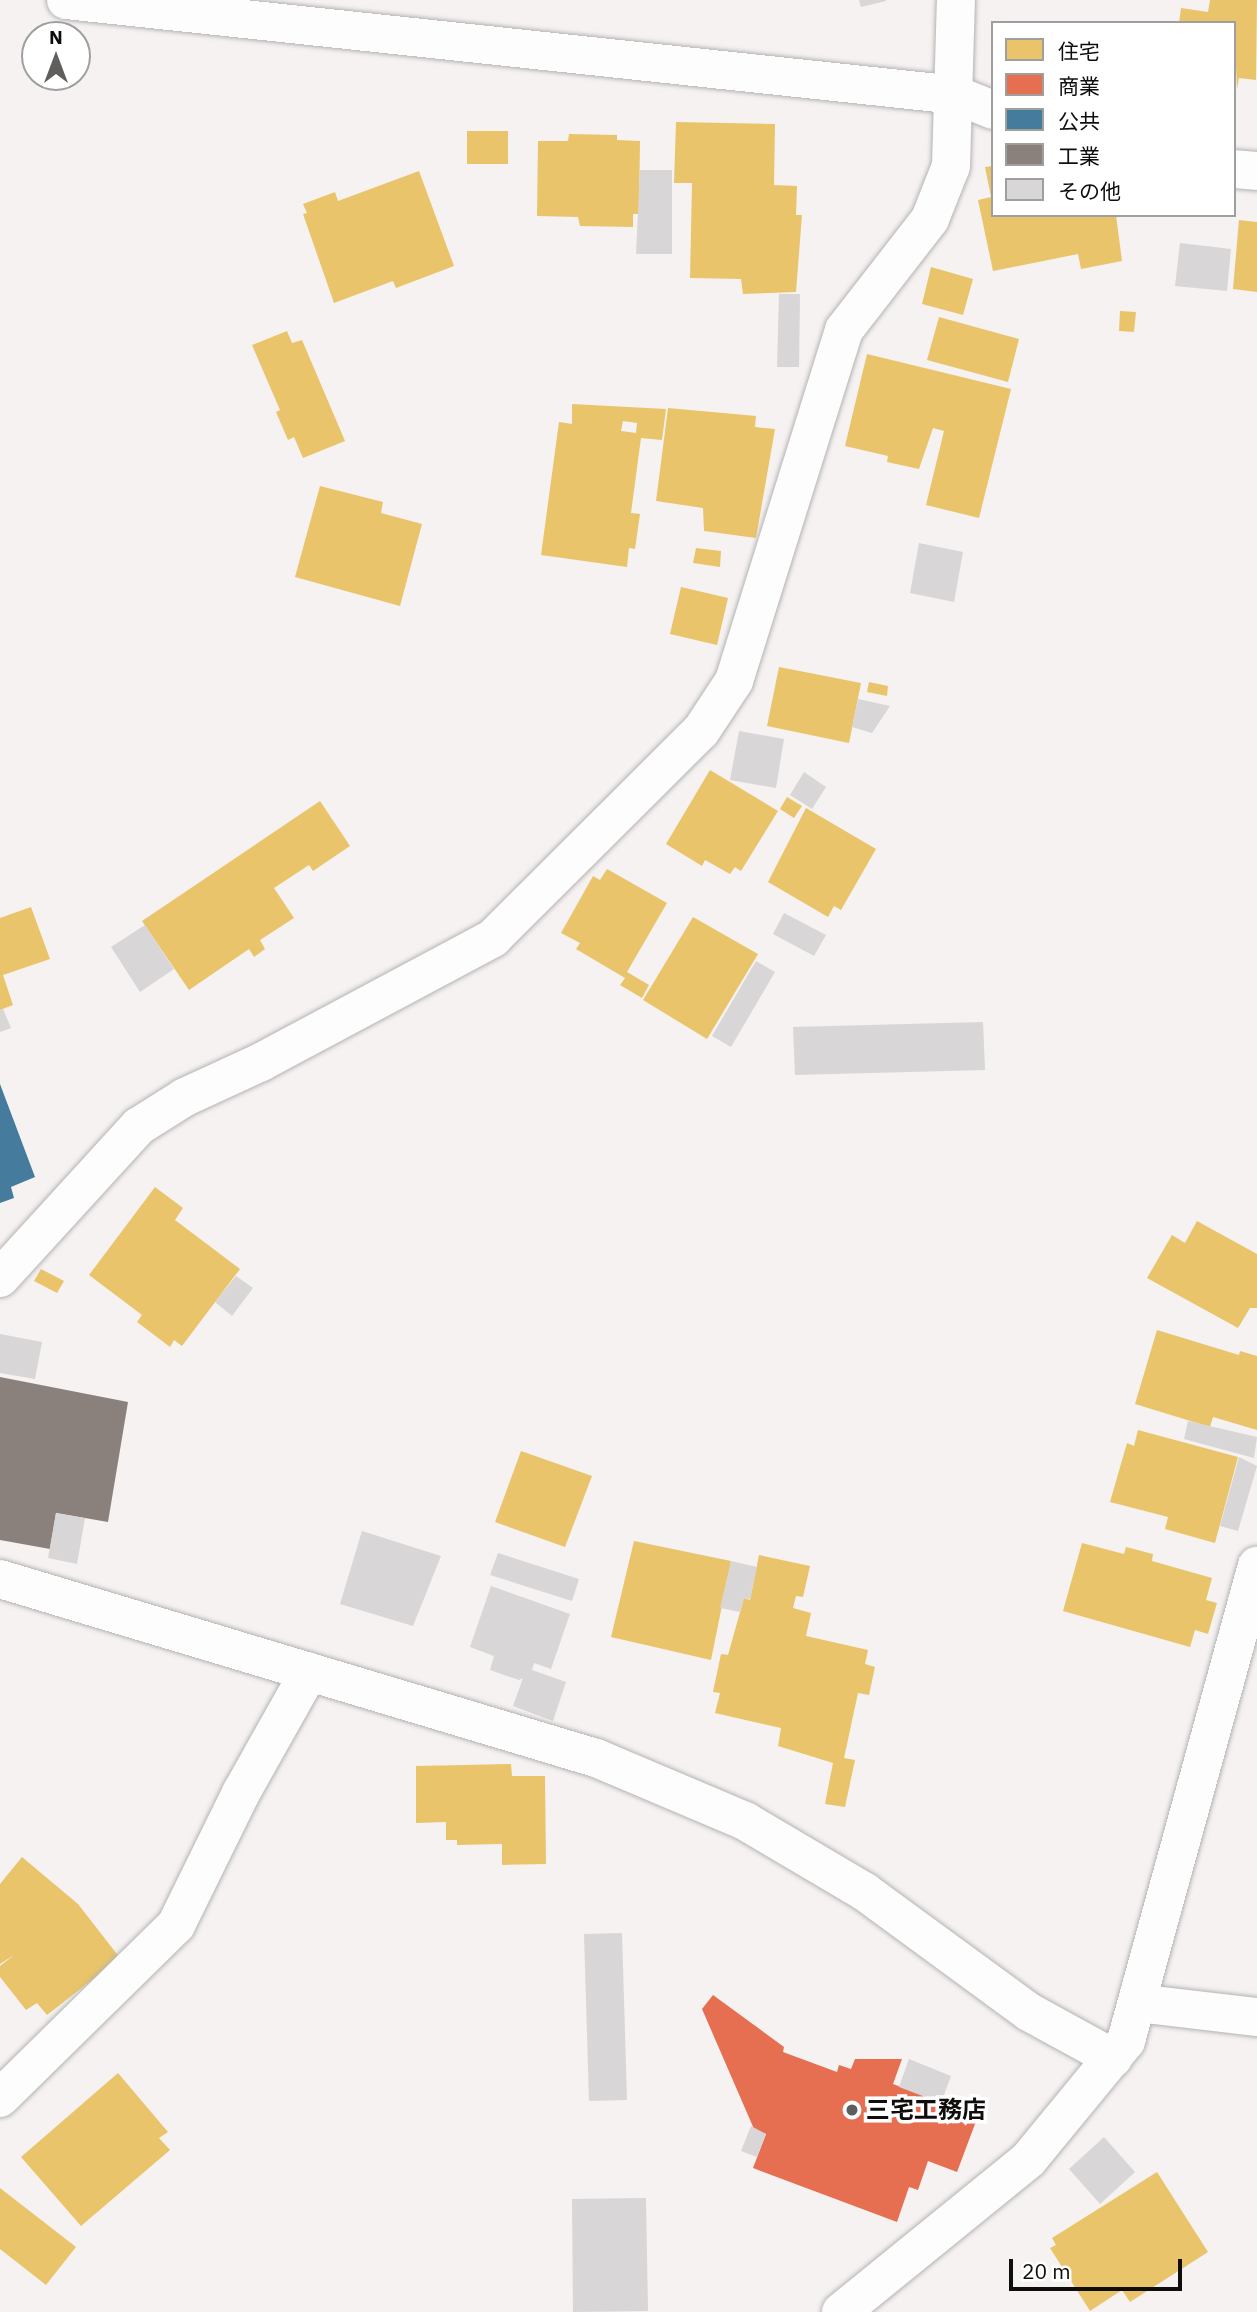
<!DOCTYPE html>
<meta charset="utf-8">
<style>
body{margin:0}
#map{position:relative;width:1257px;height:2312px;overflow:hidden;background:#f5f2f1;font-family:"IBM Plex Sans","Noto Sans JP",sans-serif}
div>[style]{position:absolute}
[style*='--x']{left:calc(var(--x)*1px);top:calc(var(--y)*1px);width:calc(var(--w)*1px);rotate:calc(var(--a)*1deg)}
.homes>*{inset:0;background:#e9c46a}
.shops>*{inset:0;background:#e76f51}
.public>*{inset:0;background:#457b9d}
.industry>*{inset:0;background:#8a817c}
.building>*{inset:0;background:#d8d6d6}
.roads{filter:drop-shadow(0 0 2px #b5b3b2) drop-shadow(0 0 2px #b5b3b2)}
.minor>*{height:38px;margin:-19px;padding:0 19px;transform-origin:19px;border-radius:19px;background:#fefdfd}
.tertiary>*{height:38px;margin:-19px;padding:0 19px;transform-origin:19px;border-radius:19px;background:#fefdfd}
.dots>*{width:19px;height:19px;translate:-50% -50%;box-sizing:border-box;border:4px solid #fff;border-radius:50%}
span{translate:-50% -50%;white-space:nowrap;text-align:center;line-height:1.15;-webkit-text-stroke:7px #fff;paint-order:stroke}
.poi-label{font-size:24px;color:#0f0e0d;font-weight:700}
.left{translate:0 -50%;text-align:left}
.legend{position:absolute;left:991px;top:21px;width:245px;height:196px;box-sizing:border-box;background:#fff;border:2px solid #9f9f9e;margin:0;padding:9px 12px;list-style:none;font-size:21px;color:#0f0e0d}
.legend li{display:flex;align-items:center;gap:14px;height:35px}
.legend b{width:35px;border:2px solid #9f9f9e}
.north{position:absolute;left:21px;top:21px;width:70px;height:70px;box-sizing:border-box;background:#fff;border:2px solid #9f9f9e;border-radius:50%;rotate:0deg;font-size:19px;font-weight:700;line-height:28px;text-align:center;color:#0f0e0d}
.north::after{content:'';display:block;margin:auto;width:24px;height:32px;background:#605e5d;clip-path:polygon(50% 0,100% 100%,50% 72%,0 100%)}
.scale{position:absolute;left:1009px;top:2259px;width:173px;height:32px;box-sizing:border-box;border:4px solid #0f0e0d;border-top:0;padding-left:9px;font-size:21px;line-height:24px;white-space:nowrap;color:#0f0e0d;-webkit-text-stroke:5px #fff;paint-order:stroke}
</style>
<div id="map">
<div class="homes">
<div style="clip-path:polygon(1210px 0,1257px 0,1256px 80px,1239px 78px,1237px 89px,1234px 23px,1179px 23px,1181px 8px,1208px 12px)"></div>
<div style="clip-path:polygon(676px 122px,775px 124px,774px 185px,797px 186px,796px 215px,802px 215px,796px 292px,743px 294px,741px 279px,690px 278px,692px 183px,674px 183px)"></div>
<div style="clip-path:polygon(467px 131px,508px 131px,508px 164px,467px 164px)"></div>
<div style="clip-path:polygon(569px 134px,617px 135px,617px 140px,640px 141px,639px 214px,633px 214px,633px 227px,580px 226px,578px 217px,537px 216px,538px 141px,568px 141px)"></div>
<div style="clip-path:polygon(993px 166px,993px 215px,1116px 215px,1122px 261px,1081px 269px,1078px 254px,993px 271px,978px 200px,991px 197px,985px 167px)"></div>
<div style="clip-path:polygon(419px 171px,454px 266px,396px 288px,393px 281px,334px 303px,303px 214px,307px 213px,303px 204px,335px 192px,338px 201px)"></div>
<div style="clip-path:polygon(1239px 220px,1257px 222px,1257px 292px,1233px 289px)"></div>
<div style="clip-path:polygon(931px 267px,973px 279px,963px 315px,922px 304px)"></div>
<div style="clip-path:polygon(1120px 311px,1136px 312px,1134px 332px,1119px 331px)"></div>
<div style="clip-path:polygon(939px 317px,1019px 339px,1008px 382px,927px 360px)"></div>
<div style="clip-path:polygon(287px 331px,292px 343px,302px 340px,345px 441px,303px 458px,294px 437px,288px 440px,276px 412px,280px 410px,252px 345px)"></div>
<div style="clip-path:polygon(867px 354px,1011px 389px,979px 518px,926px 505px,944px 431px,933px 428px,919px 469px,887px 462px,888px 456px,845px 446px)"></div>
<div style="clip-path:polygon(evenodd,572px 404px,666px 409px,662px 440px,641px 438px,631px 513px,640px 514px,635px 549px,629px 548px,627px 567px,541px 555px,559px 422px,572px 424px,572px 404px,623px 421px,637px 423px,636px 433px,621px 431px,623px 421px)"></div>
<div style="clip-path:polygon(668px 408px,756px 416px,755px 427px,775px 429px,756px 538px,704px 531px,703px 508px,656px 501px)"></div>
<div style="clip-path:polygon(320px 486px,383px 502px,381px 513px,422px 524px,400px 606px,295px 577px)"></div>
<div style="clip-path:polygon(696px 548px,721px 551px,720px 567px,693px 563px)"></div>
<div style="clip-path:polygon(681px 587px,728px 598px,717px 645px,670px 634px)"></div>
<div style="clip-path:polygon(779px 667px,861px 683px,849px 743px,767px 726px)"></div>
<div style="clip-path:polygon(869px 682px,888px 686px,887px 696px,867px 692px)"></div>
<div style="clip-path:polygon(710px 770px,778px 811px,741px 871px,735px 867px,730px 874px,705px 860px,702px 866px,666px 844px)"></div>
<div style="clip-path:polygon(787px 797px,802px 806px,794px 818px,780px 809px)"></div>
<div style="clip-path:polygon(320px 801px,350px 846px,313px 871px,309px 865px,274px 888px,294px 918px,260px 940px,265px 949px,254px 957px,249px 949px,189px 990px,142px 921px)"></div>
<div style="clip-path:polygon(806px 808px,876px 849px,841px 910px,834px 906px,828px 917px,768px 882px)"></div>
<div style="clip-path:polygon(607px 869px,667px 903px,627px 972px,649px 985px,642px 998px,620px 985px,625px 978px,576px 949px,580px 943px,561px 933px,593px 876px,600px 880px)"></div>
<div style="clip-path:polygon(31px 907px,50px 959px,3px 975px,13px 1005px,0 1010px,0 918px)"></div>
<div style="clip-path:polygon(693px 917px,758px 954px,707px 1039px,643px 1000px)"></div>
<div style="clip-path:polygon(155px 1187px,183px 1208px,175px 1220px,240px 1269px,182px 1346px,174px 1340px,170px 1347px,137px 1322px,142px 1315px,89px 1275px)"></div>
<div style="clip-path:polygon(1197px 1221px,1257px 1254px,1257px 1308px,1250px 1308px,1238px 1328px,1147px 1278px,1172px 1235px,1185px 1243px)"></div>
<div style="clip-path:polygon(41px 1269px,64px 1281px,57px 1293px,34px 1281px)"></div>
<div style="clip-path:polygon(1157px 1330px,1239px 1355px,1240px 1351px,1257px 1356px,1257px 1430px,1213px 1417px,1210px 1427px,1135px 1404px)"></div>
<div style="clip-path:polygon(1138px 1430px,1238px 1457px,1215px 1543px,1165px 1529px,1168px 1517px,1110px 1502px,1127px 1443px,1134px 1446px)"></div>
<div style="clip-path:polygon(521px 1451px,592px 1476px,565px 1547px,495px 1522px)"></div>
<div style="clip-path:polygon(634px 1541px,731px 1561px,711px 1660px,611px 1637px)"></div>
<div style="clip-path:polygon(1082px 1543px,1124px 1554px,1126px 1547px,1153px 1554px,1152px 1561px,1212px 1578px,1206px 1600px,1217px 1603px,1208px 1634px,1195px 1630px,1190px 1647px,1063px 1611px)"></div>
<div style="clip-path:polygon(759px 1555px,810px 1566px,803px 1597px,796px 1596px,793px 1608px,811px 1613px,806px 1636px,868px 1650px,865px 1664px,875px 1667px,869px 1695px,858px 1693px,844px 1758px,855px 1760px,845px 1807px,825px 1804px,833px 1763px,778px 1746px,781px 1728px,715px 1713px,720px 1693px,713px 1692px,721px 1654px,728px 1655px,744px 1598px,750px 1600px)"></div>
<div style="clip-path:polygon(511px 1764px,512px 1776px,545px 1776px,546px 1864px,502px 1865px,502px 1844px,457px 1845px,457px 1840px,446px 1840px,446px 1822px,416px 1823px,416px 1766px)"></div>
<div style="clip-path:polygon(22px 1857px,78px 1904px,120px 1958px,47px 2015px,37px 2003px,26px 2010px,0 1977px,0 1966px,14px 1955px,0 1964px,0 1884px)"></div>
<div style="clip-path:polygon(118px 2073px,168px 2132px,159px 2138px,170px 2150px,81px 2226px,21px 2157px)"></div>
<div style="clip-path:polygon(1157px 2172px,1208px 2252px,1130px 2302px,1122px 2290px,1090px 2311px,1050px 2248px,1056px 2245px,1052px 2238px)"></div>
<div style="clip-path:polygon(0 2188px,76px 2247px,46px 2285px,0 2249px)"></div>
</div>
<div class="shops">
<div style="clip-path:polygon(713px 1995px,784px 2047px,783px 2052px,837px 2072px,839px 2065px,851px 2069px,855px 2059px,902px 2059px,893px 2084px,978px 2116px,957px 2172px,928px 2161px,918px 2190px,909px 2187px,897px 2222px,753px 2168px,766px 2134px,754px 2129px,702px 2009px)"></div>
</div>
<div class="public">
<div style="clip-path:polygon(0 1084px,35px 1177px,11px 1187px,14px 1198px,0 1203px)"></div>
</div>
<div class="industry">
<div style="clip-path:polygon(0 1377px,128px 1402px,108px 1522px,56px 1513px,50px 1549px,0 1540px)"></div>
</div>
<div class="building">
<div style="clip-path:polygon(859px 0,886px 0,886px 1px,861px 7px)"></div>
<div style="clip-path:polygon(640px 170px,672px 170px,672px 254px,636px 254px)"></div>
<div style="clip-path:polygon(1180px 243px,1231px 249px,1227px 291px,1175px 286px)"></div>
<div style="clip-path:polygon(779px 294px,800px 294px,799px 367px,777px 367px)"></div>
<div style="clip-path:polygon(919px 543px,963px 552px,954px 602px,910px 593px)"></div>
<div style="clip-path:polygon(858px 699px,890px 706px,872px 733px,852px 727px)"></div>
<div style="clip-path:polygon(739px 731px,784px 739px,776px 788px,730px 780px)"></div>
<div style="clip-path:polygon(804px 772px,826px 787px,812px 809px,790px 795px)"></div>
<div style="clip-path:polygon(784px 913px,826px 935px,814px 956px,773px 934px)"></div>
<div style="clip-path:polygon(145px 925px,174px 969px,140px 992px,111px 947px)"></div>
<div style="clip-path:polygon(756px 961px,775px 972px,731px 1047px,712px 1036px)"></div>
<div style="clip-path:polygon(3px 1009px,11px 1028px,0 1032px,0 1010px)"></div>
<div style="clip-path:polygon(983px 1022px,985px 1070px,795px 1075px,793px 1027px)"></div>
<div style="clip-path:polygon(236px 1276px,253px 1288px,232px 1316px,215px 1302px)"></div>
<div style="clip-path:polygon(0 1334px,42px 1342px,35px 1379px,0 1373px)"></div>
<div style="clip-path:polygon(1188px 1421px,1257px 1437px,1254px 1458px,1184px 1439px)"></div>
<div style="clip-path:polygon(1239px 1457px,1257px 1466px,1238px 1531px,1220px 1526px)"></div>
<div style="clip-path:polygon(56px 1513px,85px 1518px,77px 1564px,48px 1558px)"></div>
<div style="clip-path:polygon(362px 1531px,441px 1556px,413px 1626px,340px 1604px)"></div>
<div style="clip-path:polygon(498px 1553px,579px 1579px,572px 1601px,490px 1575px)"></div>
<div style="clip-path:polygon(731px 1561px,757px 1567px,750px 1599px,744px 1598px,740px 1612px,720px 1608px)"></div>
<div style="clip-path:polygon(491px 1586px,570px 1614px,551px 1669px,534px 1663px,532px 1670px,566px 1682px,553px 1721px,513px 1706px,523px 1678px,519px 1680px,490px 1670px,494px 1656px,470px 1647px)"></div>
<div style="clip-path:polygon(622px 1933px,627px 2100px,589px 2101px,584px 1934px)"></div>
<div style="clip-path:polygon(909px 2059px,951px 2076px,941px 2103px,899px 2087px)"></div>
<div style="clip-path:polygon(751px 2126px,766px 2134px,757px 2157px,741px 2151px)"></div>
<div style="clip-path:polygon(1104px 2137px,1135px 2172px,1100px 2204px,1069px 2169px)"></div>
<div style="clip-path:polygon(646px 2198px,648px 2311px,573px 2312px,572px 2199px)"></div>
</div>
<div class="roads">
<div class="minor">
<div style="--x:956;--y:95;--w:40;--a:22"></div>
<div style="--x:1234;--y:169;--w:23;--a:5"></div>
<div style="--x:0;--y:1278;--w:206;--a:-47.6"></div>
<div style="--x:139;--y:1126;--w:54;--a:-32.2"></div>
<div style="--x:185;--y:1097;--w:84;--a:-24.7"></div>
<div style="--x:261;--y:1062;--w:263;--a:-28.1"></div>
<div style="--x:493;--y:938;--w:293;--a:-44.9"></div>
<div style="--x:701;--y:731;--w:60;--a:-56.6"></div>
<div style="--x:734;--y:681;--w:368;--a:-72.6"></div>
<div style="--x:844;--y:330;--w:140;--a:-52.2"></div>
<div style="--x:930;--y:219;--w:57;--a:-68.4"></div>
<div style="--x:951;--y:166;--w:166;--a:-88.3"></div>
<div style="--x:0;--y:1579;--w:622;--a:16.72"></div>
<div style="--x:596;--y:1758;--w:162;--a:22.9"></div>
<div style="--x:745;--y:1821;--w:139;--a:30.6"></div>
<div style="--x:865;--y:1892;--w:203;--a:36.2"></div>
<div style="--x:1029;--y:2012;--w:96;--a:28.7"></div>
<div style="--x:1137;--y:2003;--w:121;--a:6.7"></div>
<div style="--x:0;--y:2098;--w:247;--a:-44.5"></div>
<div style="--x:176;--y:1925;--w:147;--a:-63.8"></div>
<div style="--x:241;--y:1793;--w:139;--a:-60.7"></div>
<div style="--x:841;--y:2312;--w:242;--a:-39.1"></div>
<div style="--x:1029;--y:2159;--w:153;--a:-50.6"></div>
<div style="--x:1126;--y:2041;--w:493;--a:-74.6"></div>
</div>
<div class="tertiary">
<div style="--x:66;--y:0;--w:895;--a:6.09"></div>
</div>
</div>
<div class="dots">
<div style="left:852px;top:2110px;background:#605e5d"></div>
</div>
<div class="poi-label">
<span class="left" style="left:866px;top:2110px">三宅工務店</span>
</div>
<ul class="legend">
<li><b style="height:19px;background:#e9c46a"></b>住宅</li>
<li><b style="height:19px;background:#e76f51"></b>商業</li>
<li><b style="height:19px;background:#457b9d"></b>公共</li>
<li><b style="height:19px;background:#8a817c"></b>工業</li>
<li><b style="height:19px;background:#d8d6d6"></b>その他</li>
</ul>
<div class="north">N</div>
<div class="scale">20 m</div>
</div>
